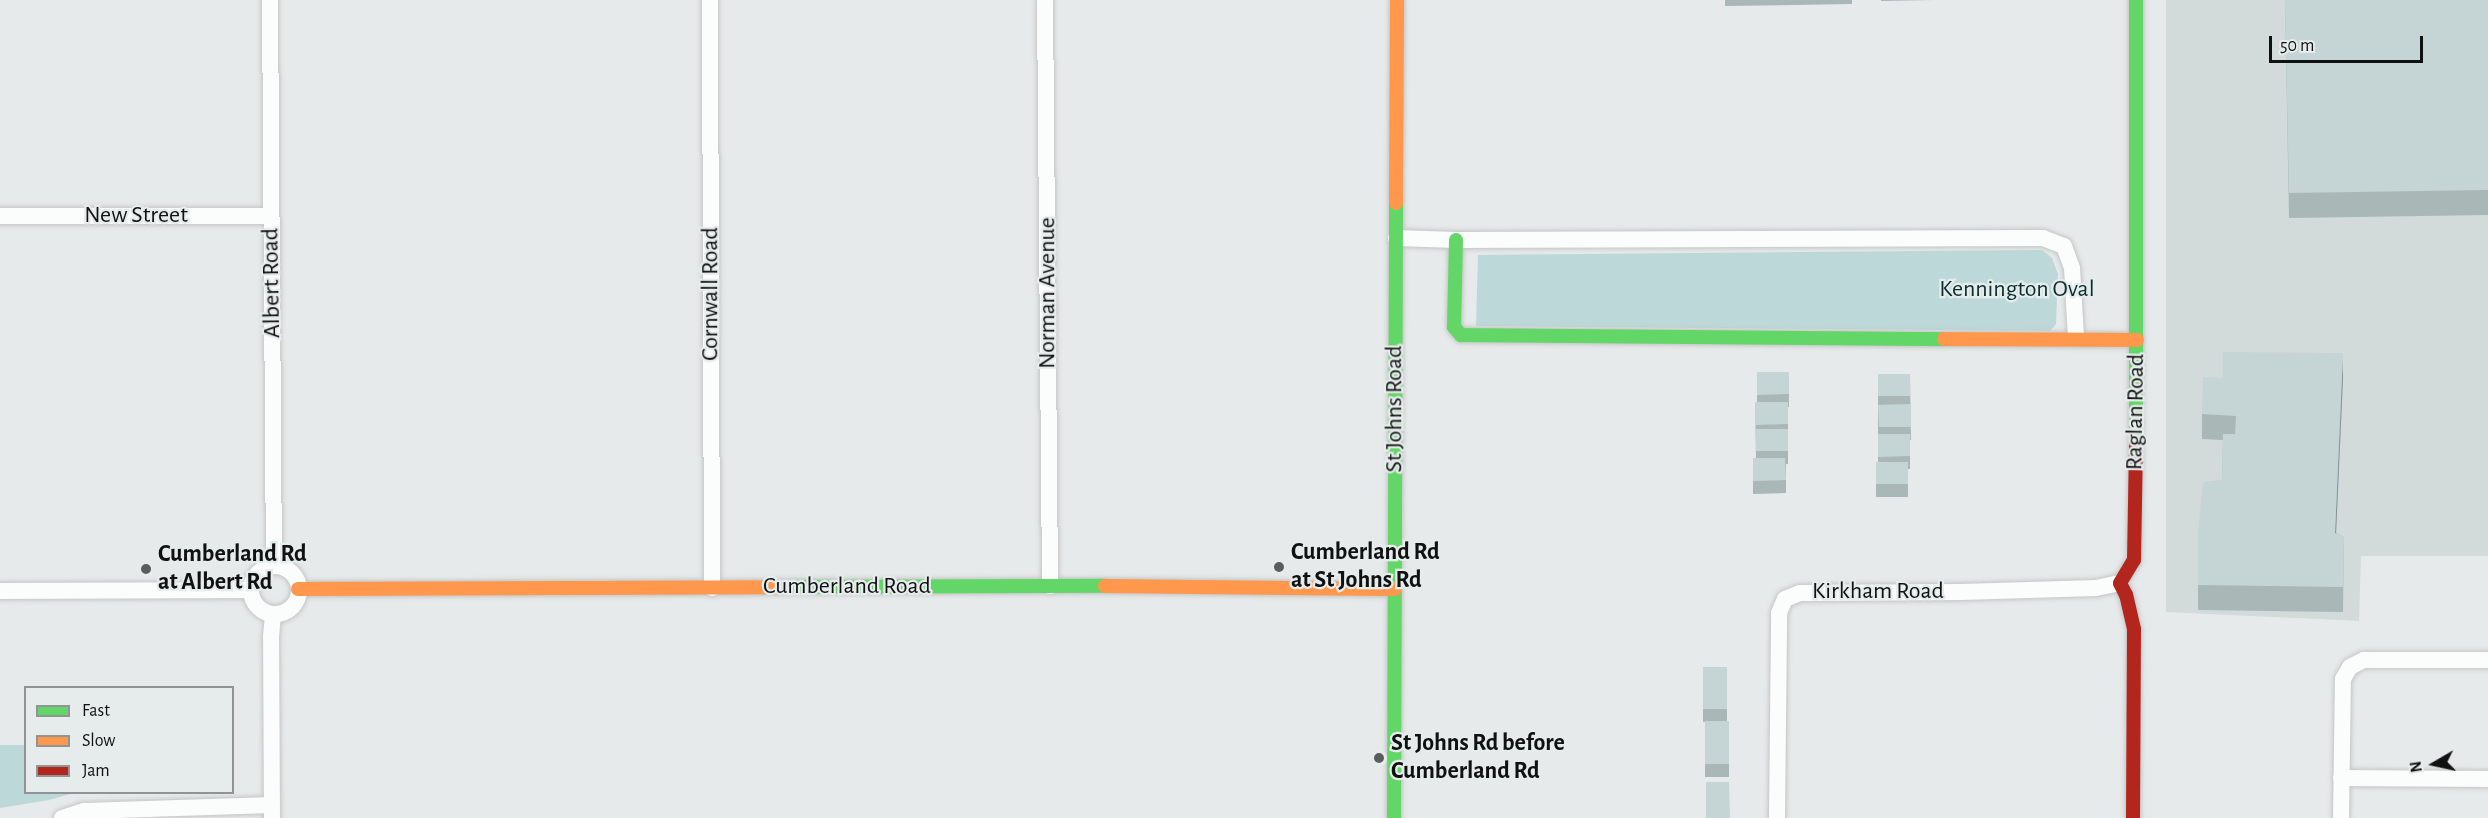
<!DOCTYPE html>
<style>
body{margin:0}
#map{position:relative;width:2488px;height:818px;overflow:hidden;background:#e7eaea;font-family:"Alegreya Sans",sans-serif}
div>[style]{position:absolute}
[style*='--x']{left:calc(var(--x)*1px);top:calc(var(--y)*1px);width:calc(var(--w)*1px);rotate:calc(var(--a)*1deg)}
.built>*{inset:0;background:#d2dada}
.green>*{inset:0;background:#bdd8d8}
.roads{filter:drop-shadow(0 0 2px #c4c6c6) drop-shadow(0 0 2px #c4c6c6)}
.street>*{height:16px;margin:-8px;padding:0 8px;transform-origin:8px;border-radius:8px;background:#fbfcfc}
.street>.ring{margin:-8px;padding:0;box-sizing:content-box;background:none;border:16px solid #fbfcfc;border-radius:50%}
.fast>*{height:14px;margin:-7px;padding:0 7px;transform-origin:7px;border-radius:7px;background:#63d668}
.slow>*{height:14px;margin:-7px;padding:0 7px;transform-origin:7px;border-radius:7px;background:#ff974d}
.jam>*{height:14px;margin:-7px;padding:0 7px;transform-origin:7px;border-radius:7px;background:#b3261e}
.wall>*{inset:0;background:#a9b7b7}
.shaded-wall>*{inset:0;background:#8a9595}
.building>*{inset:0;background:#c5d5d5}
.dots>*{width:16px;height:16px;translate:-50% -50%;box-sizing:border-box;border:3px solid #e6ebeb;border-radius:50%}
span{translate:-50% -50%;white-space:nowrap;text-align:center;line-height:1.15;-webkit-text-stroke:4.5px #e6ebeb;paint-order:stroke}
.street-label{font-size:24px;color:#101111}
.park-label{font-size:24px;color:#083030}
.poi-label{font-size:24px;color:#101111;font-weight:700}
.left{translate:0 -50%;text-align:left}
.legend{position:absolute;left:24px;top:686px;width:210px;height:108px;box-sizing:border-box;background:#e6ebeb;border:2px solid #909494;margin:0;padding:8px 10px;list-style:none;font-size:18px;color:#101111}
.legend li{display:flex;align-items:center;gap:12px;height:30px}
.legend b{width:30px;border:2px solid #909494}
.north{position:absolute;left:2404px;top:734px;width:60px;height:60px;-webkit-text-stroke:4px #e6ebeb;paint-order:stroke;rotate:261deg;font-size:16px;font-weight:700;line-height:24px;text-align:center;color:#101111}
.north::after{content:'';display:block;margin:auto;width:21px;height:27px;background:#101111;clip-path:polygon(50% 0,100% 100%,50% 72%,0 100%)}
.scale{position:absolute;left:2269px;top:36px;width:154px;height:27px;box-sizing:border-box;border:3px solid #101111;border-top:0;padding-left:8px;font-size:18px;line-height:21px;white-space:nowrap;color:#101111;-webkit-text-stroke:4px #e6ebeb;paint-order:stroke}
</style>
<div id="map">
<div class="built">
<div style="clip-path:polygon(2166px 0,2488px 0,2488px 556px,2361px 556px,2359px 621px,2166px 612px)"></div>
</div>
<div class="green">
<div style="clip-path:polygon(2042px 250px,2052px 258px,2058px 274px,2056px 324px,2050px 331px,1476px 326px,1478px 255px)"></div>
<div style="clip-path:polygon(0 745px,25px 745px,26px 792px,74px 793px,49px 800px,0 808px)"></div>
</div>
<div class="roads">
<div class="street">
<div style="--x:270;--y:0;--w:566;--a:89.6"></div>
<div style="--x:710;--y:0;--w:588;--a:89.81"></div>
<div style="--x:1045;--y:0;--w:586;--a:89.51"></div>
<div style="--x:0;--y:216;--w:271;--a:0"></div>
<div style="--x:1396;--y:238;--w:60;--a:1.9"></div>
<div style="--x:1456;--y:240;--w:587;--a:-0.2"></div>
<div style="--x:2043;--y:238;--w:22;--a:21"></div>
<div style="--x:2064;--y:246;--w:23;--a:70"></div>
<div style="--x:2072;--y:268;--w:70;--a:86.7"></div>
<div class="ring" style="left:251px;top:566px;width:32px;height:32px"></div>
<div style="--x:0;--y:591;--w:251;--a:-0.2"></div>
<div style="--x:2341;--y:778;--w:147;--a:0.4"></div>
<div style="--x:62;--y:818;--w:23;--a:-18"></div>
<div style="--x:84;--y:811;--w:188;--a:-1.8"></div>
<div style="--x:272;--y:818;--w:181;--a:-90.3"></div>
<div style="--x:271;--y:637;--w:23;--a:-85"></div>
<div style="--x:1777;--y:818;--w:205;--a:-89.4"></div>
<div style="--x:1779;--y:613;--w:15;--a:-67"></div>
<div style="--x:1785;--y:599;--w:16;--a:-22"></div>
<div style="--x:1800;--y:593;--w:161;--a:-0.4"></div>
<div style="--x:1961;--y:592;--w:135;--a:-1.7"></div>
<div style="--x:2096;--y:588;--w:25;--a:-12"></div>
<div style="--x:2341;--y:818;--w:139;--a:-89.2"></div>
<div style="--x:2343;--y:679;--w:14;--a:-60"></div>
<div style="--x:2350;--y:667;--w:16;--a:-27"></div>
<div style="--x:2364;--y:660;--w:124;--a:0"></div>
</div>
<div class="fast">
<div style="--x:1456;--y:240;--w:87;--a:91.3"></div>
<div style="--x:1454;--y:327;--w:11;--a:49"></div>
<div style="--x:1461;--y:335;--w:483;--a:0.5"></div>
<div style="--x:2136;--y:446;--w:446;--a:-90"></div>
<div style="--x:779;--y:587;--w:326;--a:-0.2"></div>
<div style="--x:1394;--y:818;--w:615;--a:-89.81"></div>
</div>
<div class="slow">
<div style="--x:1396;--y:203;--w:203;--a:-89.7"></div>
<div style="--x:1944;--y:339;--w:193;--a:0.3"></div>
<div style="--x:1105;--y:586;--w:290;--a:0.6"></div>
<div style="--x:298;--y:589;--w:481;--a:-0.2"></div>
</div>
<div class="jam">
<div style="--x:2133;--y:818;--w:189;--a:-89.7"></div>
<div style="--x:2134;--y:629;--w:35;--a:-103"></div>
<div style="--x:2126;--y:595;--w:13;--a:-117"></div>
<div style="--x:2120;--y:583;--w:27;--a:-59"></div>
<div style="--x:2134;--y:560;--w:114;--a:-89"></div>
</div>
</div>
<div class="wall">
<div style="clip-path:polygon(1725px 0,1852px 0,1852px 4px,1725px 6px)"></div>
<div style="clip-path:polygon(1881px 0,1934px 0,1881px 1px)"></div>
<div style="clip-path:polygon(2285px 0,2488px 0,2488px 215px,2289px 218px)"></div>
<div style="clip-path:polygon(1757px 372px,1789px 372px,1789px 407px,1788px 407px,1788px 464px,1786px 464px,1786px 493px,1753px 494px,1753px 458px,1756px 458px,1755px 402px,1757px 402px)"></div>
<div style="clip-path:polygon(1878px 374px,1910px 374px,1911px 440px,1910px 440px,1910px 469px,1908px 469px,1908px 497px,1876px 497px,1876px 462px,1878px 462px)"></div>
<div style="clip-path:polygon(2343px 378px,2336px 533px,2344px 537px,2343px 612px,2198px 610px,2198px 531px,2222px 480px,2223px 440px,2202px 439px,2202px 414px)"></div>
<div style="clip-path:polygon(1703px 667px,1727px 667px,1727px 721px,1729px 721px,1729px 777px,1705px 777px,1705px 722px,1703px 722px)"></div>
</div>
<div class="shaded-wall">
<div style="clip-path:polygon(2343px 353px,2343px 378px,2335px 557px,2335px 533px)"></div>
</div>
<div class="building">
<div style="clip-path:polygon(2285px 0,2488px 0,2488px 190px,2289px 193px)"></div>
<div style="clip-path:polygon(2223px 352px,2343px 353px,2335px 533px,2344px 537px,2343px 587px,2198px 585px,2198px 531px,2203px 482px,2222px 480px,2223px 434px,2235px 434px,2236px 416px,2202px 414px,2203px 377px,2223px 378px)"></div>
<div style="clip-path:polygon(1757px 372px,1789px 372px,1789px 394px,1757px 395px)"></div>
<div style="clip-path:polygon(1878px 374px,1910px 374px,1910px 396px,1878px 396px)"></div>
<div style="clip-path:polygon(1755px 402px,1788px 402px,1788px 424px,1755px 425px)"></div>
<div style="clip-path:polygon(1911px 404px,1911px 427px,1879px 427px,1878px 405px)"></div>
<div style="clip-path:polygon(1756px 429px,1788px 429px,1788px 451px,1756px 451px)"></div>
<div style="clip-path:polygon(1878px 434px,1910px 434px,1910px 456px,1878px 457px)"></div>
<div style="clip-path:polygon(1753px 458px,1785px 458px,1786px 480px,1753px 481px)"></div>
<div style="clip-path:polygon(1876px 462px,1908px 462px,1908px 484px,1876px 484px)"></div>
<div style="clip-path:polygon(1703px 667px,1727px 667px,1727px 709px,1703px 709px)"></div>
<div style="clip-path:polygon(1705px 721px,1729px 721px,1729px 764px,1705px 764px)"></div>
<div style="clip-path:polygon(1706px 782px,1729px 782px,1730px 818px,1706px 818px)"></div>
</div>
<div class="dots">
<div style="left:1279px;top:567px;background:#5b5d5d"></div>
<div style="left:146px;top:569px;background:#5b5d5d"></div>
<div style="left:1379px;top:758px;background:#5b5d5d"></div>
</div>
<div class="street-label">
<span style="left:136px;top:216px">New Street</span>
<span style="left:272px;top:283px;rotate:-91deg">Albert Road</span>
<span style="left:1048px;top:293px;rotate:-90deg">Norman Avenue</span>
<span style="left:711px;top:294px;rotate:-90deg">Cornwall Road</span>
<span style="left:1395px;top:409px;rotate:-90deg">St Johns Road</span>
<span style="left:2136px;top:412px;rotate:-89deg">Raglan Road</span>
<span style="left:847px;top:587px">Cumberland Road</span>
<span style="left:1878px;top:592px">Kirkham Road</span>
</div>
<div class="park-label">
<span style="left:2017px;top:290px">Kennington Oval</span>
</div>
<div class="poi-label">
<span class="left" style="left:1291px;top:567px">Cumberland Rd<br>at St Johns Rd</span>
<span class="left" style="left:158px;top:569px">Cumberland Rd<br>at Albert Rd</span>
<span class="left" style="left:1391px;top:758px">St Johns Rd before<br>Cumberland Rd</span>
</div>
<ul class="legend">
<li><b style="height:8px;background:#63d668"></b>Fast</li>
<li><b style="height:8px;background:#ff974d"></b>Slow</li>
<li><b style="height:8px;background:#b3261e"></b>Jam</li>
</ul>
<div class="north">N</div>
<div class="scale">50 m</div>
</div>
